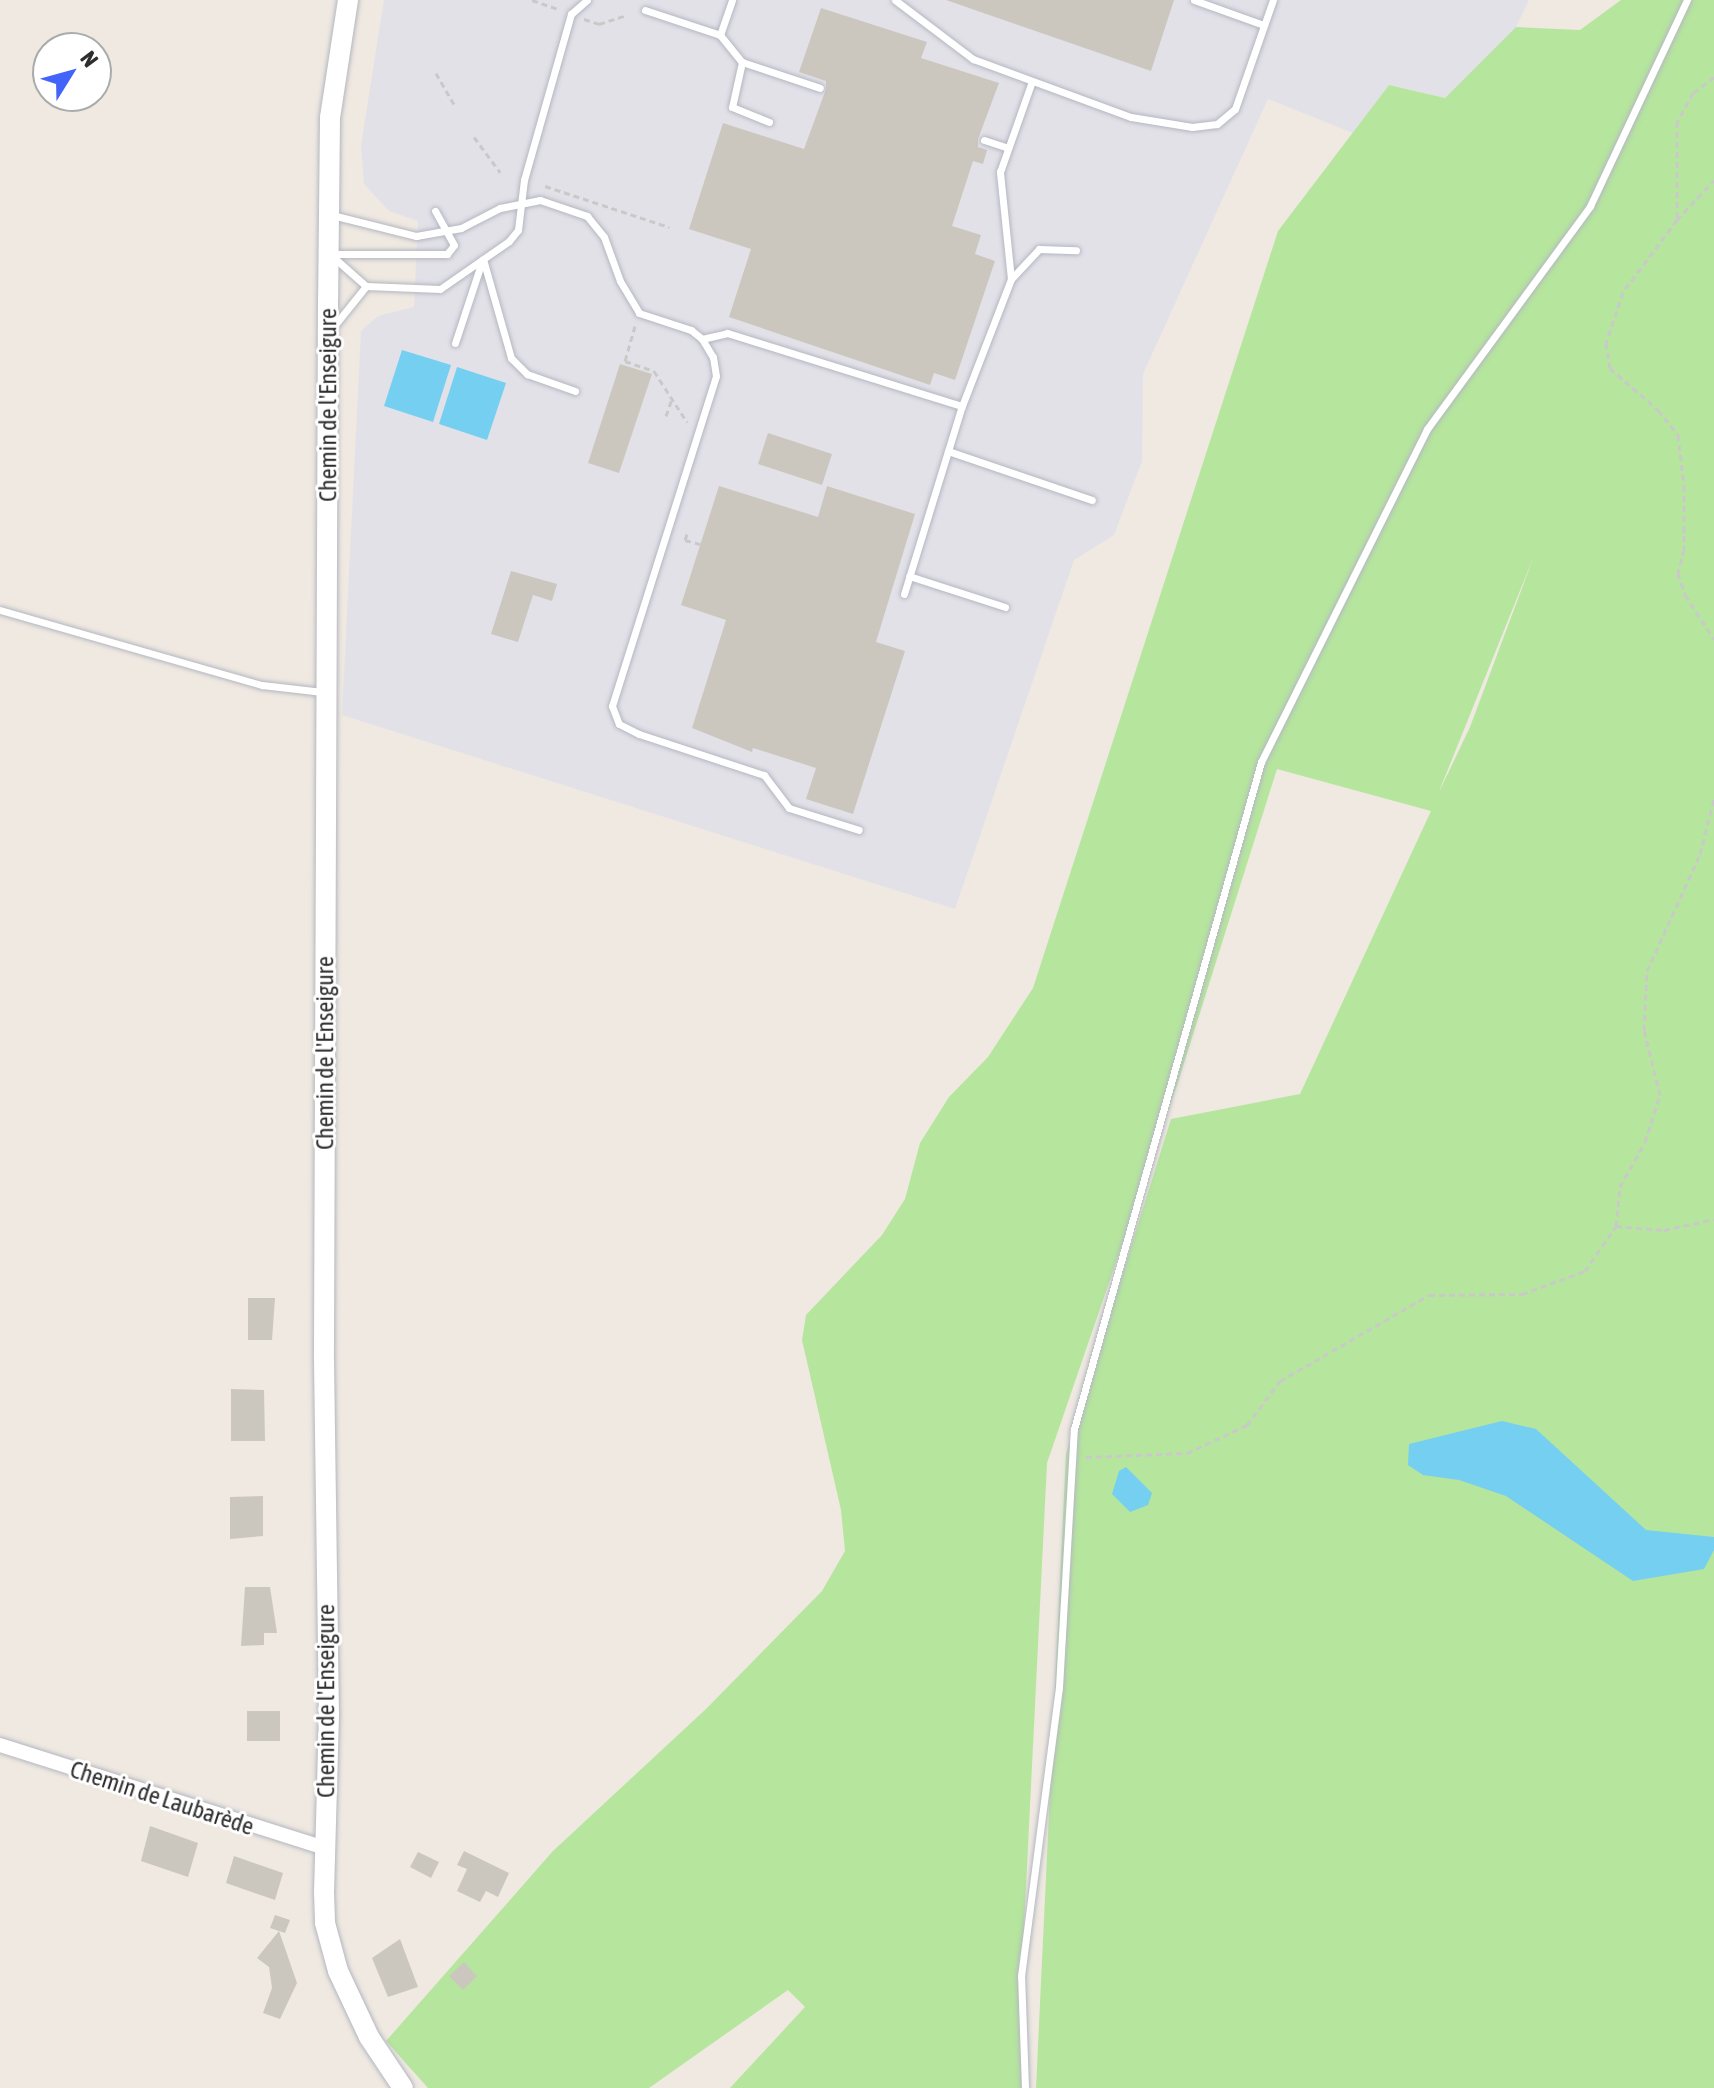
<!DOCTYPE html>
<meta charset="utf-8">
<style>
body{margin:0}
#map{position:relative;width:1714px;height:2088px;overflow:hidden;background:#efe9e1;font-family:"Asap Condensed",sans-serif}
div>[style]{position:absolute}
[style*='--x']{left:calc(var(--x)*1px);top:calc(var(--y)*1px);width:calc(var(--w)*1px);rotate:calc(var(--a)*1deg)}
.industrial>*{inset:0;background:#e3e1e8}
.green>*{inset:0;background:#b6e59e}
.water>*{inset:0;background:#75cff0}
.building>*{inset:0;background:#cbc7bf}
.path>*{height:3px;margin-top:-1.5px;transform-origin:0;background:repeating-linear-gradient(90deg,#c9c9c9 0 6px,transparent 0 10px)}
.roads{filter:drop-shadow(0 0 2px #b4b7c1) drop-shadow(0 0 2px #b4b7c1)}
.lane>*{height:7px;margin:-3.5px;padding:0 3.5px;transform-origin:3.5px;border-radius:3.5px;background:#fff}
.street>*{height:14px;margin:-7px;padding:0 7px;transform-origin:7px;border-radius:7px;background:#fff}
.secondary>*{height:20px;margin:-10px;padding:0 10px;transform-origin:10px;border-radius:10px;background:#fff}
span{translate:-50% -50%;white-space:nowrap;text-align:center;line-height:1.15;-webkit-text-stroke:6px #fff;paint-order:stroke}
.street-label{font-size:24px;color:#2e2e2e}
.north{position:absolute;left:32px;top:32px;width:80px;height:80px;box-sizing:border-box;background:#fff;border:2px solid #ababab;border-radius:50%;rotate:53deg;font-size:22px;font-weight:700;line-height:32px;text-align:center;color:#2e2e2e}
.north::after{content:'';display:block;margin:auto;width:28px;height:36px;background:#4264fb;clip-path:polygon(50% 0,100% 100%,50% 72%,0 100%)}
</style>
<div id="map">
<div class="industrial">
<div style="clip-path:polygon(384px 0,1529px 0,1516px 27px,1445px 98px,1389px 85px,1353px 133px,1268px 99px,1143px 374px,1142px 461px,1114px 535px,1074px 560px,955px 909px,342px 715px,361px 331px,378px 316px,414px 307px,418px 221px,389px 211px,364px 184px,361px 145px)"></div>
</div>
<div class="green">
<div style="clip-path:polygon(evenodd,1621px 0,1714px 0,1714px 2088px,1036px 2088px,1066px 1454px,1171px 1119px,1300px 1094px,1431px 811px,1277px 769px,1179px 1079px,1047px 1463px,1024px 1927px,1023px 2088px,730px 2088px,805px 2007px,788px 1990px,649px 2088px,428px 2088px,386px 2041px,553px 1851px,706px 1709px,822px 1591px,845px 1551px,841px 1510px,802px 1340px,806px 1315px,882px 1235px,905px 1199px,920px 1143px,949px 1097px,988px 1057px,1033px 988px,1278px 231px,1389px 85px,1445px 98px,1516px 27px,1580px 30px,1621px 0,1534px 556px,1470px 727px,1440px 790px,1440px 789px,1534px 556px)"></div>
</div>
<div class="water">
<div style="clip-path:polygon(402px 350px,451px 365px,433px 422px,384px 406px)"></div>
<div style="clip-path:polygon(457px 367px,506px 383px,487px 440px,439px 424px)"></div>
<div style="clip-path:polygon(1502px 1421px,1536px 1429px,1646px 1530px,1714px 1537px,1714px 1550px,1704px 1569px,1633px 1581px,1506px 1496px,1459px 1480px,1423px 1475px,1408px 1465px,1409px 1444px)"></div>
<div style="clip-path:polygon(1126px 1467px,1152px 1493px,1148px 1505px,1130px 1512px,1112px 1494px,1119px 1471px)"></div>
</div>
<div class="building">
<div style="clip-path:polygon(946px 0,1174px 0,1151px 71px)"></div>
<div style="clip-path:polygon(821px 8px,927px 42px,921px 58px,999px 83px,978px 139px,978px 147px,987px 150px,983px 164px,973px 161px,952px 226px,981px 235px,975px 254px,995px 261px,955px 380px,934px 373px,930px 385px,729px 317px,751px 249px,689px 229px,723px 123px,804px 149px,826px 89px,826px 81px,799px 72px)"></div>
<div style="clip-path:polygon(620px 364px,652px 374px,619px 473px,588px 463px)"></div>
<div style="clip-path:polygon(768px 433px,832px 454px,822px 485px,758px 464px)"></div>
<div style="clip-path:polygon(719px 486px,818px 517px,827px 486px,915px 514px,876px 642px,905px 651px,853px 814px,806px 799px,816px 768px,753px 748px,752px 752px,692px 728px,726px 620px,681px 605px)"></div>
<div style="clip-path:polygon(511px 571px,557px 584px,552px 601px,533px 595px,518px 642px,491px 634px)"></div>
<div style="clip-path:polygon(248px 1298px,275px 1298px,272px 1340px,248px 1340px)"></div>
<div style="clip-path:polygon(231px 1389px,264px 1390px,265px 1441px,231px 1441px)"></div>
<div style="clip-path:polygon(263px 1496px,263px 1536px,230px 1539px,230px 1497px)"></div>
<div style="clip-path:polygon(245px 1587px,270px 1587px,277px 1633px,264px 1633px,264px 1645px,241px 1646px)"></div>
<div style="clip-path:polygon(247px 1711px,280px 1711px,280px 1741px,247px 1741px)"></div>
<div style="clip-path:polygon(150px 1826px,198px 1843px,188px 1877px,141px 1861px)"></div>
<div style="clip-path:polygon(464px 1851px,509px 1873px,498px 1897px,486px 1891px,480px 1902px,457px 1891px,467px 1869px,457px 1865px)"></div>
<div style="clip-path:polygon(418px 1852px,439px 1862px,431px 1878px,410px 1867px)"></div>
<div style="clip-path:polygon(234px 1856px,283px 1873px,275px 1900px,226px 1883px)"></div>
<div style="clip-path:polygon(275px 1915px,290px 1920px,285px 1933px,279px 1931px,297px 1983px,280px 2019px,263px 2013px,272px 1988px,269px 1967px,257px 1958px,279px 1931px,270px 1928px)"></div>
<div style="clip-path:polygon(400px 1939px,418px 1987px,388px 1997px,372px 1958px)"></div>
<div style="clip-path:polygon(464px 1962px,477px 1976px,463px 1990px,449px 1976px)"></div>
</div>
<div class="path">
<div style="--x:532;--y:0;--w:28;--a:19"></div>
<div style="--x:584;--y:19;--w:16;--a:18"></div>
<div style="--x:599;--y:24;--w:28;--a:-18"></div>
<div style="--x:436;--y:73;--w:36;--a:60"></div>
<div style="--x:1714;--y:77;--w:26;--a:143"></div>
<div style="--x:1693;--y:93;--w:33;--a:119"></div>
<div style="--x:1677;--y:122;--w:98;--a:90"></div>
<div style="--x:1677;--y:220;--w:90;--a:126.9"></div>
<div style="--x:1623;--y:292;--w:54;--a:108.4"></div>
<div style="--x:1606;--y:343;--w:25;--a:81"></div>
<div style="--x:1610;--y:368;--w:64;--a:41.2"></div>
<div style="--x:1658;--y:410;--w:32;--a:51"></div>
<div style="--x:1678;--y:435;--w:51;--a:83.3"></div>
<div style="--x:1684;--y:486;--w:63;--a:90"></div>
<div style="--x:1684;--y:549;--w:25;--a:104"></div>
<div style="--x:1678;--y:573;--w:23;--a:72"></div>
<div style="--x:1685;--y:595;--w:53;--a:56.6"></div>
<div style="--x:474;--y:137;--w:44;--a:53.4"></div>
<div style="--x:545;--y:186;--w:131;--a:18.3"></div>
<div style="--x:1677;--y:220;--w:54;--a:-47.2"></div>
<div style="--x:635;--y:326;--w:36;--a:106"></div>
<div style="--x:625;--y:361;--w:31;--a:19"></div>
<div style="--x:654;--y:371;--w:61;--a:57.1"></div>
<div style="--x:666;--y:416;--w:18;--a:-71"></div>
<div style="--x:687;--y:534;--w:6;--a:108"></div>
<div style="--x:685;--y:540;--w:16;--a:15"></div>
<div style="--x:1616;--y:1226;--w:48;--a:4.8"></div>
<div style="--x:1664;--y:1230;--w:51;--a:-12.4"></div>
<div style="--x:1086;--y:1457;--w:101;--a:-2.3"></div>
<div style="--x:1187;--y:1453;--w:66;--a:-25"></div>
<div style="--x:1247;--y:1425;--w:55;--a:-53.1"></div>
<div style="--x:1280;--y:1381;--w:172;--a:-30"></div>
<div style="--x:1429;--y:1295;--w:93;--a:-0.6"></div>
<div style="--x:1522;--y:1294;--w:67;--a:-20.1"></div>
<div style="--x:1585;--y:1271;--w:55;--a:-55.4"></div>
<div style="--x:1616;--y:1226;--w:39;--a:-84"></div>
<div style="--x:1620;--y:1187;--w:51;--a:-60.9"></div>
<div style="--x:1645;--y:1142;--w:49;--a:-72.3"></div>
<div style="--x:1660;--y:1095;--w:67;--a:-103.8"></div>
<div style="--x:1644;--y:1030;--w:59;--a:-87.1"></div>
<div style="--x:1647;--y:971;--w:128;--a:-65.6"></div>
<div style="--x:1700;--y:854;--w:57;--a:-75.7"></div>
</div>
<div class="roads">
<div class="lane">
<div style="--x:895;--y:0;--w:98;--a:37.1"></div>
<div style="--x:973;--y:59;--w:168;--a:20.2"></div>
<div style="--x:1131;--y:117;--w:62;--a:9.3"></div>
<div style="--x:1192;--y:127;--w:25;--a:-7"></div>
<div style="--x:1217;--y:124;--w:23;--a:-40"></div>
<div style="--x:1235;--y:109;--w:115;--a:-70.8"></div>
<div style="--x:1194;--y:0;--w:74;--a:19.7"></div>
<div style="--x:645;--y:10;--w:79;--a:18.4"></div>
<div style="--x:720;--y:35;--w:37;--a:-71"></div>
<div style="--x:720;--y:35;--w:35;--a:51"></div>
<div style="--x:742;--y:62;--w:82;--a:18.4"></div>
<div style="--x:742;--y:62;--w:46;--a:102.5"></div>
<div style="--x:732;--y:107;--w:40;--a:22"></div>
<div style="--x:984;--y:140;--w:25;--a:18"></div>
<div style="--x:332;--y:215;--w:87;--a:14"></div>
<div style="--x:416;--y:236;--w:46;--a:-10.1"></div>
<div style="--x:461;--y:228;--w:44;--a:-27.1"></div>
<div style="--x:500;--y:208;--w:41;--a:-11.3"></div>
<div style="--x:540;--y:200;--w:50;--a:18.8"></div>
<div style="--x:587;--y:216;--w:27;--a:51"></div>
<div style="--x:604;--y:237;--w:47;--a:70"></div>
<div style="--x:620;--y:281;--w:37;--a:59"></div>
<div style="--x:639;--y:313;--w:55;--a:18.1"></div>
<div style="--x:691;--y:330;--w:14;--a:39"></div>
<div style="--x:702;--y:339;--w:21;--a:59"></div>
<div style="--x:713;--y:357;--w:19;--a:81"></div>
<div style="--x:716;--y:376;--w:346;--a:107.5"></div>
<div style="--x:612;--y:706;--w:19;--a:69"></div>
<div style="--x:619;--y:724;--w:22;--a:27"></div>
<div style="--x:639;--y:734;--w:132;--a:18.2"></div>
<div style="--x:764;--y:775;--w:41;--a:52.9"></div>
<div style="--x:789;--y:808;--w:73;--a:17.4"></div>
<div style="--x:332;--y:254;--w:115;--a:0"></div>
<div style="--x:447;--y:254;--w:11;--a:-52"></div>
<div style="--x:454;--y:245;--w:39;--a:-119"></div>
<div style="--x:332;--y:256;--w:45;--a:41.4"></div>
<div style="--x:366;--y:286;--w:74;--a:2.3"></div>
<div style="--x:440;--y:289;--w:84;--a:-34.8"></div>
<div style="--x:509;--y:241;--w:14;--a:-51"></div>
<div style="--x:518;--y:230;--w:50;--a:-83.2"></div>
<div style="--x:524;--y:180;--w:173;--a:-74.2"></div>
<div style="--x:571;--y:14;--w:21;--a:-41"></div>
<div style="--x:483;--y:259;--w:103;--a:74.2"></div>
<div style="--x:511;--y:358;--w:23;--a:45"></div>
<div style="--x:527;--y:374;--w:51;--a:19.5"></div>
<div style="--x:1011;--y:279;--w:41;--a:-47"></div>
<div style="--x:1039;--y:249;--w:37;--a:2"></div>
<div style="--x:334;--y:326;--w:51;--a:-51.3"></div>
<div style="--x:702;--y:339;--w:26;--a:-13"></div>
<div style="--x:727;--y:333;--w:246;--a:17.3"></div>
<div style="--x:455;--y:343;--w:86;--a:-71.8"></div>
<div style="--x:948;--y:451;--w:152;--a:18.8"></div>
<div style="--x:909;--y:576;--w:101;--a:17.9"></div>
<div style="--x:904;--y:594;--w:197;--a:-72.9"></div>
<div style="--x:962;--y:406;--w:136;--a:-68.9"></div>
<div style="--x:1011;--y:279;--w:108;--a:-95.9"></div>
<div style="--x:1000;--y:172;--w:96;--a:-70.6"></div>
<div style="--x:0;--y:610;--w:273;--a:16"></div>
<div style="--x:262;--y:685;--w:61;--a:6.5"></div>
<div style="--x:1025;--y:2088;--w:112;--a:-92"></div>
<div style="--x:1021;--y:1976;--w:291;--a:-82.5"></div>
<div style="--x:1059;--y:1687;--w:258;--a:-86.7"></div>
<div style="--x:1074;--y:1429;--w:693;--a:-74.34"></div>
<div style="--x:1261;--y:762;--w:372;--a:-63.5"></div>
<div style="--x:1427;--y:429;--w:276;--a:-53.8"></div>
<div style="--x:1590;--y:206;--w:228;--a:-64.8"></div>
</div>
<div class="street">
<div style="--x:0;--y:1745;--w:340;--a:17.6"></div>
</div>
<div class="secondary">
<div style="--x:348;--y:0;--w:119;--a:98.7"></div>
<div style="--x:330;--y:118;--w:181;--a:90.6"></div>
<div style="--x:328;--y:299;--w:1061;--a:90.22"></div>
<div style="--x:324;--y:1360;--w:354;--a:89.2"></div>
<div style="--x:329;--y:1714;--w:178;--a:91.6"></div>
<div style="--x:324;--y:1892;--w:31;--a:88"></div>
<div style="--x:325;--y:1923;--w:50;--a:74.8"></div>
<div style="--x:338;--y:1971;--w:73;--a:64.8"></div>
<div style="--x:369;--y:2037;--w:61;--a:56.3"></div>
</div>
</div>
<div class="street-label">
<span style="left:328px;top:405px;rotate:-90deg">Chemin de l'Enseigure</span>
<span style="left:325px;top:1053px;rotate:-90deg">Chemin de l'Enseigure</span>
<span style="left:326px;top:1701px;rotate:-90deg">Chemin de l'Enseigure</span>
<span style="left:162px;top:1798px;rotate:18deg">Chemin de Laubarède</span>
</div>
<div class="north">N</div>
</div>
